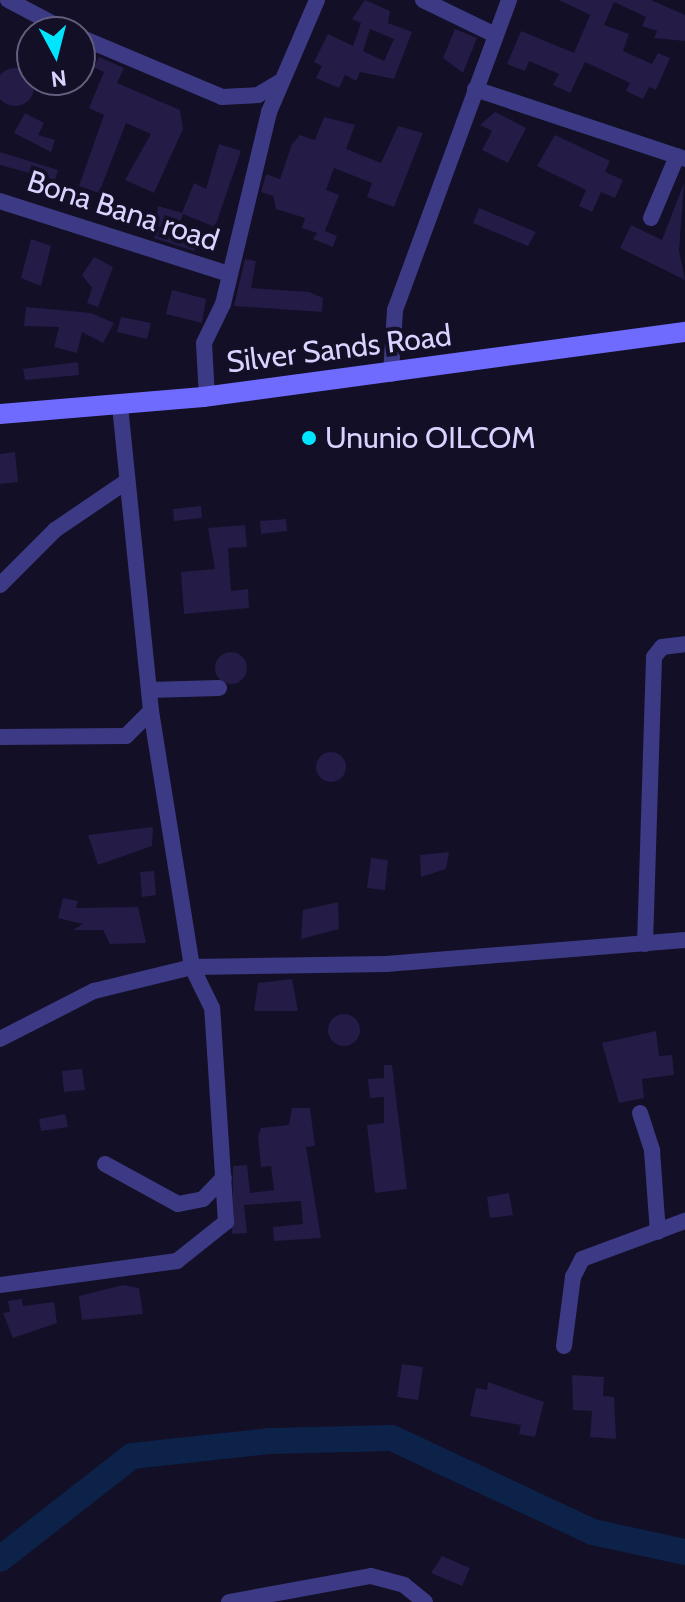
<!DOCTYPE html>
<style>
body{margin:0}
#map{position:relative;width:685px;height:1602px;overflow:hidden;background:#130f26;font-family:Cabin,sans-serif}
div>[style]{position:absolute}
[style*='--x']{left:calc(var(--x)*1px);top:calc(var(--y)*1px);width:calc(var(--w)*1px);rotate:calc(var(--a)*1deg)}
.river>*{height:26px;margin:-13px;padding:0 13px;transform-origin:13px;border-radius:13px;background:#0c2248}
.building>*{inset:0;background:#241b47}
.round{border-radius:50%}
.street>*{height:16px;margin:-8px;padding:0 8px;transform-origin:8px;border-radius:8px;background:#3d3a85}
.secondary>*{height:20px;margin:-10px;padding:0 10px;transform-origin:10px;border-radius:10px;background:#6f6bff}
.dots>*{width:22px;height:22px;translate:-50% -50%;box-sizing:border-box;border:4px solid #130f26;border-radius:50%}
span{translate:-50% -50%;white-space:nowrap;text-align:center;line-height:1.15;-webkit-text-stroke:8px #130f26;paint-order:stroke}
.street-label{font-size:30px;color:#d9d4ff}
.poi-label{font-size:30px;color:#d9d4ff}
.left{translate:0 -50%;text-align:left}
.north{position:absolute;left:16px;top:16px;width:80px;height:80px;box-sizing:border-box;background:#130f26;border:2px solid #625e7d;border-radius:50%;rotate:173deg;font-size:22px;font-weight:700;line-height:32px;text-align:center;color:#d9d4ff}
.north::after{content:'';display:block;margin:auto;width:28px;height:36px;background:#00e5ff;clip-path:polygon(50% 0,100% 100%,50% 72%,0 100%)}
</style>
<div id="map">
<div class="river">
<div style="--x:0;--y:1559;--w:167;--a:-38"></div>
<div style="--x:132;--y:1456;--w:139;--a:-6.2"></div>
<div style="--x:270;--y:1441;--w:122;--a:-1.4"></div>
<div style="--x:392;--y:1438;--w:222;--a:25.1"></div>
<div style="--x:593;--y:1532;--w:94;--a:12.3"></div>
</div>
<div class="building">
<div style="clip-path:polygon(evenodd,365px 0,390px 11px,388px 23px,412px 32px,394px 79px,360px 72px,356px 81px,345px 75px,339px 88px,316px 78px,322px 66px,314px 62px,328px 34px,353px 46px,361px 23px,352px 19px,365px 0,370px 29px,394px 39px,384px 61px,363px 51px,370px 29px)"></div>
<div style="clip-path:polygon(559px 0,651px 0,685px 15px,685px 41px,654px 38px,657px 31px,642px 26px,646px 17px,614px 2px,604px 25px,629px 34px,623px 51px,652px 64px,658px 53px,670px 58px,656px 90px,649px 87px,643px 99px,626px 91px,630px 83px,585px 62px,570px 93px,553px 85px,559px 74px,529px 61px,525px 71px,507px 64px,521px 31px,574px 53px,590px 15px)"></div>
<div style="clip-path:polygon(455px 29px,477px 38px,463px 73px,443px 58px)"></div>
<div style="clip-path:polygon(99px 57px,124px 68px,117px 83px,180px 110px,183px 129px,154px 193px,125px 180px,151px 134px,126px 123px,99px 193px,79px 186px,104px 115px,89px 108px,104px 72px,94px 67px)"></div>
<div class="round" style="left:-4px;top:68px;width:38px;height:38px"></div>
<div style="clip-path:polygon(495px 112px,526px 128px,508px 163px,482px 150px,492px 131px,480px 125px)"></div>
<div style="clip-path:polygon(25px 113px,44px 123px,38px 135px,55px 140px,51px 152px,14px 133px)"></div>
<div style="clip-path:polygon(324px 117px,355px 125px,346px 149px,381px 163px,398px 126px,423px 133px,394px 207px,367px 197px,372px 183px,334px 168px,326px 190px,339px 195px,325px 231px,337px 236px,333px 247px,313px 239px,317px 233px,302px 228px,305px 218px,276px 209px,273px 196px,261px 192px,266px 174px,280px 179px,292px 144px,300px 135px,315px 140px)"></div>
<div style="clip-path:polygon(555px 135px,610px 161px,605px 172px,623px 180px,615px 198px,601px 192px,592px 212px,579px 206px,586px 190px,537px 166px)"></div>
<div style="clip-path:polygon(219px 144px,241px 151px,215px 227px,183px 214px,176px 237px,197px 243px,194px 251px,154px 238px,158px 206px,182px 213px,194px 183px,206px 189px)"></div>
<div style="clip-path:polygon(0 152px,58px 170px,55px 180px,0 165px)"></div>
<div style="clip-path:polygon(684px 183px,679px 251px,685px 280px,620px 248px,631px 225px,662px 240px)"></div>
<div style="clip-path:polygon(479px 208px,536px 232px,528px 246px,473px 223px)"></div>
<div style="clip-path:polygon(31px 239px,51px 246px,41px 286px,21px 278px)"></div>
<div style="clip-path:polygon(94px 257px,113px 267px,98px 307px,87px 303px,92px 288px,82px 275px)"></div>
<div style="clip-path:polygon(245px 259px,256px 261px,251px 288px,309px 292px,323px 298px,322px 312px,234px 306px)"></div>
<div style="clip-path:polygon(172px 290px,206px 299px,202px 323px,166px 314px)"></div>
<div style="clip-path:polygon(26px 307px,91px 313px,114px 323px,103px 343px,82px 332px,77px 353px,54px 347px,59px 327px,24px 326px)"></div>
<div style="clip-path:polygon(121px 317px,151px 323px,147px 339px,117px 332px)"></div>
<div style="clip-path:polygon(78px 362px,79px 375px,25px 380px,23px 369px)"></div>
<div style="clip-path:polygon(15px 452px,18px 482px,0 484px,0 454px)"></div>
<div style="clip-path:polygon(201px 506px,202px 518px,174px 521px,173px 509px)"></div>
<div style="clip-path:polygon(286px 519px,287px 531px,261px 534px,260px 521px)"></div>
<div style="clip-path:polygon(245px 525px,247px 547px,228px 548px,231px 591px,248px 589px,249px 608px,184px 614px,181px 572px,215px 569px,208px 528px)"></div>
<div class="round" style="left:215px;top:652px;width:32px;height:32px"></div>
<div class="round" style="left:316px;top:752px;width:30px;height:30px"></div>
<div style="clip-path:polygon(153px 827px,152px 846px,98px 865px,88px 835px)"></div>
<div style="clip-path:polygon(449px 852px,446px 869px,421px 877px,420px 855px)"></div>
<div style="clip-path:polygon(371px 858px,388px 860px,385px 890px,367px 888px)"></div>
<div style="clip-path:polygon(154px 871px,156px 895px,142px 897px,140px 872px)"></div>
<div style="clip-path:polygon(63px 898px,78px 901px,76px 908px,138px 907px,146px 943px,110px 944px,103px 930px,73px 930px,83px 924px,58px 918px)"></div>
<div style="clip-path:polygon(338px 902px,339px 929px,301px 939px,303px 910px)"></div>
<div style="clip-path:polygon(292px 979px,298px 1011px,254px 1011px,258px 983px)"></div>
<div class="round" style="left:328px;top:1014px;width:32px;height:32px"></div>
<div style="clip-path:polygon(656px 1031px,659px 1056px,672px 1055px,674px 1075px,642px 1079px,644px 1098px,619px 1103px,602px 1043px)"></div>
<div style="clip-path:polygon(384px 1065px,392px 1065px,407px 1189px,375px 1193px,367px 1125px,384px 1123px,384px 1097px,370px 1098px,368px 1079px,384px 1078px)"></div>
<div style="clip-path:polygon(82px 1069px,85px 1090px,64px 1092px,62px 1071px)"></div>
<div style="clip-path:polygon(292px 1108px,310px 1108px,315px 1146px,306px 1147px,321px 1238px,274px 1241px,273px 1227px,303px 1224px,301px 1201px,244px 1205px,247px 1233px,232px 1234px,233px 1166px,247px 1165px,250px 1193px,274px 1190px,271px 1166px,261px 1167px,258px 1136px,261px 1128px,289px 1125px)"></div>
<div style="clip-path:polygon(65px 1114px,68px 1127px,41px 1131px,39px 1119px)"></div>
<div style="clip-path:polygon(509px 1193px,513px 1215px,490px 1218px,487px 1197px)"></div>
<div style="clip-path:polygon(123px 1285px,139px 1288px,143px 1314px,82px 1320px,79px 1296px)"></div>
<div style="clip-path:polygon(22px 1299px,23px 1306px,54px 1302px,57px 1323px,13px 1338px,3px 1313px,10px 1312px,8px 1301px)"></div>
<div style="clip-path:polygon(402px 1364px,423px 1367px,418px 1400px,397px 1397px)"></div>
<div style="clip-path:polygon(572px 1375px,604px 1377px,603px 1396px,614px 1397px,616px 1439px,590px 1437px,592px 1411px,573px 1410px)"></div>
<div style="clip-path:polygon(488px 1382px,544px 1402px,535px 1437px,519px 1434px,521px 1425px,470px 1416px,476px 1388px,487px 1390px)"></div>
<div style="clip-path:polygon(442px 1556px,470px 1568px,462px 1586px,431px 1573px)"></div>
</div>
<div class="street">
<div style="--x:8;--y:0;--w:69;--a:27.7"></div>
<div style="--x:423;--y:0;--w:78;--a:25.9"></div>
<div style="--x:80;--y:37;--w:154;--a:22.9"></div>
<div style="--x:222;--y:97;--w:36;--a:-3"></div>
<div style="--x:258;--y:95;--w:27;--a:-31"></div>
<div style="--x:475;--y:89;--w:221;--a:18.4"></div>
<div style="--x:0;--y:201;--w:240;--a:17.7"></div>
<div style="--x:651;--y:218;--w:67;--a:-67.2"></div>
<div style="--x:391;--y:374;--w:64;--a:-86.4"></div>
<div style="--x:395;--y:310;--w:330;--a:-69.8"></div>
<div style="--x:207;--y:397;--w:54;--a:-93.2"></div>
<div style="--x:204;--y:343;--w:43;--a:-64"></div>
<div style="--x:223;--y:304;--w:197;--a:-76.5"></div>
<div style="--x:269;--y:112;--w:122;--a:-66.8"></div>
<div style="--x:0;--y:585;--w:78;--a:-45"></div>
<div style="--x:55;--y:530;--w:87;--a:-34.2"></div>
<div style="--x:149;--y:690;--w:70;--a:-1.6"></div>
<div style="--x:0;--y:737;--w:126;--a:-0.5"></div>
<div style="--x:126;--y:736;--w:35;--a:-45"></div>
<div style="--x:645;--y:944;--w:287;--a:-88.2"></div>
<div style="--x:654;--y:657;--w:13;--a:-51"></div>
<div style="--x:662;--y:647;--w:23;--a:-7"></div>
<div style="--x:0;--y:1039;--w:106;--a:-27.1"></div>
<div style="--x:94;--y:991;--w:101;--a:-13.8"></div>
<div style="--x:192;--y:967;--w:194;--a:-0.9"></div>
<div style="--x:386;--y:964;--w:300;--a:-4.6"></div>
<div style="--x:640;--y:1113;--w:40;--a:72"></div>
<div style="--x:652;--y:1151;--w:81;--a:85.8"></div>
<div style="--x:105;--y:1164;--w:83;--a:28.7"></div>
<div style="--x:178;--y:1204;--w:25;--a:-11"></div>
<div style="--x:203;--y:1199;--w:30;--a:-46"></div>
<div style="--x:0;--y:1285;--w:179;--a:-7.7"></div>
<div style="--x:177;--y:1261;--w:63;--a:-38.5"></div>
<div style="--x:226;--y:1222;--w:214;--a:-93.7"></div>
<div style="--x:212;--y:1008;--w:46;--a:-116"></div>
<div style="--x:192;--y:967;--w:259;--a:-99.1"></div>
<div style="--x:151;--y:711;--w:308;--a:-95.8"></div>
<div style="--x:564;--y:1346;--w:70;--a:-82.6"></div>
<div style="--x:573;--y:1277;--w:20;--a:-63"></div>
<div style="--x:582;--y:1259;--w:110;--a:-20.3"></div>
<div style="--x:229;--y:1602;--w:144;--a:-10.4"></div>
<div style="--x:371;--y:1576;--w:34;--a:15"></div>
<div style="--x:404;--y:1585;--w:27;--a:39"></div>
</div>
<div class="secondary">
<div style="--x:0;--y:414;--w:204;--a:-4.8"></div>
<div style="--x:203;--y:397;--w:486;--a:-7.7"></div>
</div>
<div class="dots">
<div style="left:309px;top:438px;background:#00e5ff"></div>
</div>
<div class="street-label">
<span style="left:123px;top:211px;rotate:18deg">Bona Bana road</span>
<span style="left:339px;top:349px;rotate:-7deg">Silver Sands Road</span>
</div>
<div class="poi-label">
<span class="left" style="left:325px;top:438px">Ununio OILCOM</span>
</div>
<div class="north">N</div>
</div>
